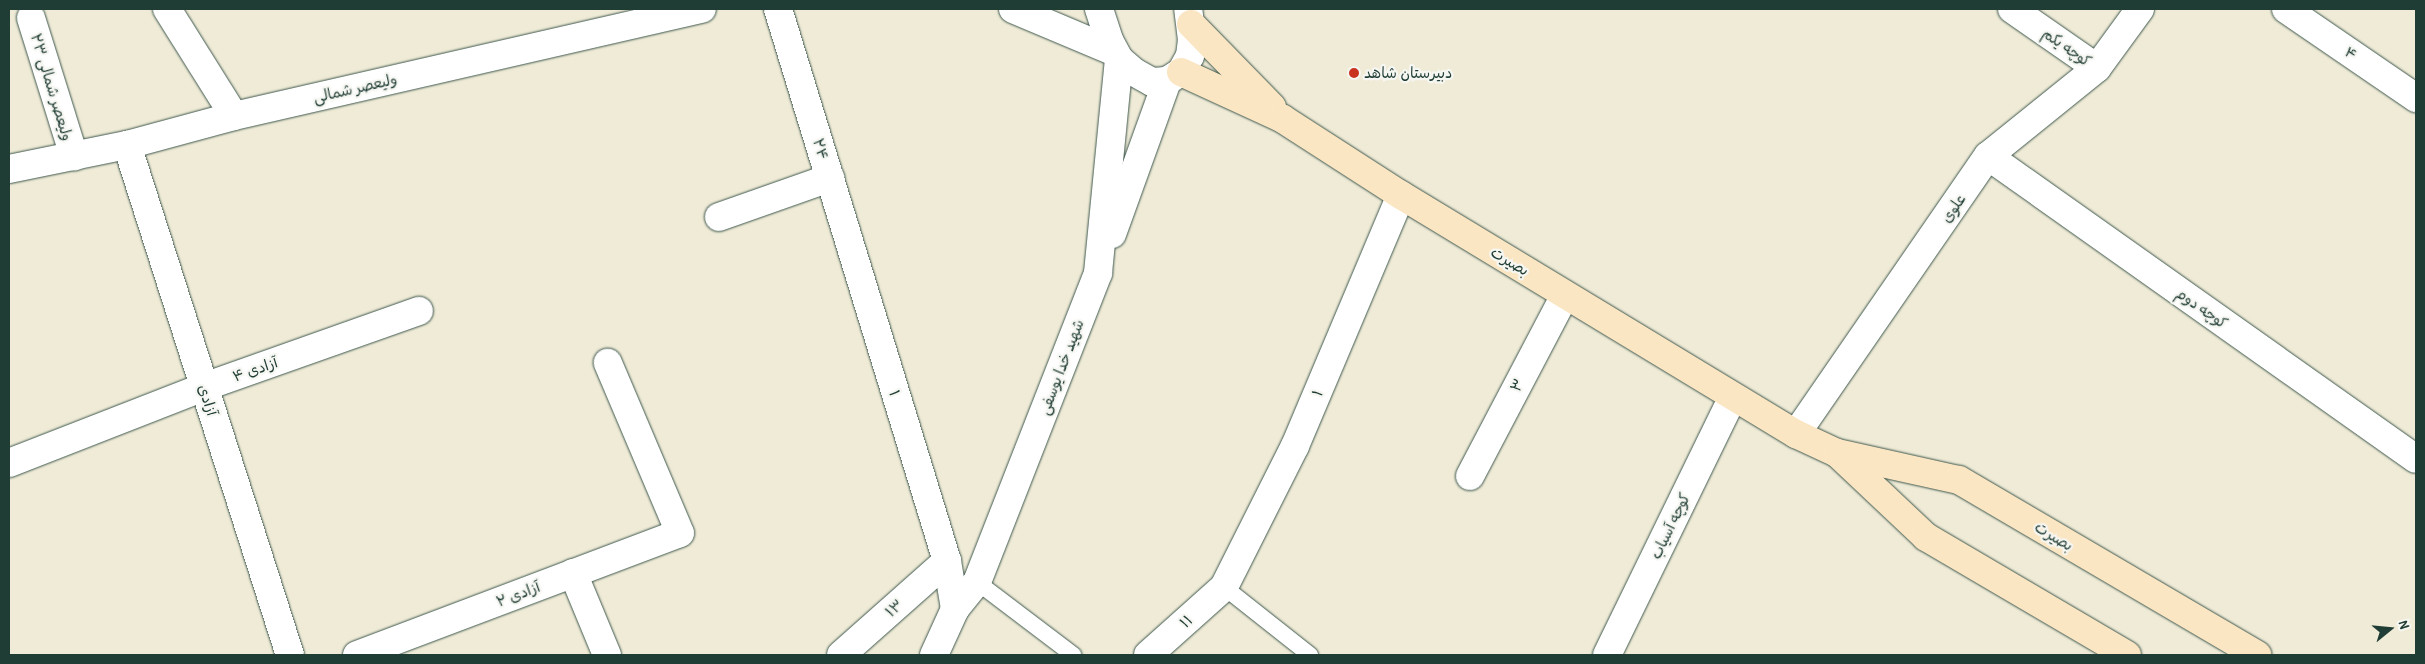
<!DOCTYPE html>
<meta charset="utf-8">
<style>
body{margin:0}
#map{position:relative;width:2425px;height:664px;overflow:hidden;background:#efebd7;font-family:"Patrick Hand","Playpen Sans Arabic",sans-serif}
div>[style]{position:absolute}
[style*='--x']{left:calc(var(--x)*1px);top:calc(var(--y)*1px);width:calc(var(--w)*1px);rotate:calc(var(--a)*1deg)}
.roads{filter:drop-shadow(0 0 1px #3e574c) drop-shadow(0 0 1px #3e574c)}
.service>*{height:16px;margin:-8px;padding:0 8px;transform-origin:8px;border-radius:8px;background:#fff}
.minor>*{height:28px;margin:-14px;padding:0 14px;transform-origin:14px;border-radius:14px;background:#fff}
.tertiary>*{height:28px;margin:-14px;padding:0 14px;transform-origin:14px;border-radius:14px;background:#fff}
.secondary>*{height:28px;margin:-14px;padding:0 14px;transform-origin:14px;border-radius:14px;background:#fbe6c4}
.dots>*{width:14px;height:14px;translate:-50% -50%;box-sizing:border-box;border:2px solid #f6f6f2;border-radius:50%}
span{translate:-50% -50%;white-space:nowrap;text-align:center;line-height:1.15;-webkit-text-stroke:4.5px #f6f6f2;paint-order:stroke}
.street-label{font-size:15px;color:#1f3d34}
.poi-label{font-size:15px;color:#1f3d34}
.left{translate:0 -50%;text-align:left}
.frame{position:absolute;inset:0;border:10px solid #1f3d34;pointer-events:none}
.north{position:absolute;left:2365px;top:604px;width:50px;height:50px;-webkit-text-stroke:4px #f6f6f2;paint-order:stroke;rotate:73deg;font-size:14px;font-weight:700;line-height:20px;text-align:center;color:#1f3d34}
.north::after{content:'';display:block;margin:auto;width:18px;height:22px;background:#1f3d34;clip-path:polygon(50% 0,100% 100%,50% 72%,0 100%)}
</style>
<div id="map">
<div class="roads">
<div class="service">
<div style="--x:977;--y:582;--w:121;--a:37.2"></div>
<div style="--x:1224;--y:587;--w:110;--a:38.3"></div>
</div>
<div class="minor">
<div style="--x:167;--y:9;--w:126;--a:57.9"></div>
<div style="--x:778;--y:9;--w:577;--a:72.98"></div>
<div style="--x:947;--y:561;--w:49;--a:80.5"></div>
<div style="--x:2012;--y:9;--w:103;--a:34.8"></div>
<div style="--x:2286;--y:9;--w:158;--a:34.4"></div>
<div style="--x:31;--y:18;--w:145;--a:72.7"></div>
<div style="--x:127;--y:145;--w:535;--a:72.28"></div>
<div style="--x:1988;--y:156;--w:524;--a:35.3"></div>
<div style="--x:719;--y:217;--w:118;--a:-19.4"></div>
<div style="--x:9;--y:463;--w:209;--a:-21.3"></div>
<div style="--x:204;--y:387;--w:228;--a:-19.5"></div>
<div style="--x:1470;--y:476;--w:204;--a:-62.3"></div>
<div style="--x:573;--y:573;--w:89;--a:67.5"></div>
<div style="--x:357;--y:655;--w:345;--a:-20.7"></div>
<div style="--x:680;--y:533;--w:185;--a:-113"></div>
<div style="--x:841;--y:655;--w:142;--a:-41.6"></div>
<div style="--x:1148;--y:655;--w:102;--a:-41.8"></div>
<div style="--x:1224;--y:587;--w:158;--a:-63.3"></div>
<div style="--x:1295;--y:446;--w:272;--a:-67.1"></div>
<div style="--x:1607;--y:655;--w:287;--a:-64"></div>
</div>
<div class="tertiary">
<div style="--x:1013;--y:9;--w:111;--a:22.9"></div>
<div style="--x:1099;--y:9;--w:33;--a:72"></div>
<div style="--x:1109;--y:40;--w:21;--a:62"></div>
<div style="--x:1119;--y:59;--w:20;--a:41"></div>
<div style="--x:1134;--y:72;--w:21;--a:29"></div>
<div style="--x:1152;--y:82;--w:15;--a:-4"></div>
<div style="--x:1167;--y:81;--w:17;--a:-33"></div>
<div style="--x:1181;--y:72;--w:18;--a:-61"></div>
<div style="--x:1190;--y:56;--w:16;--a:-83"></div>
<div style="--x:1192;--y:40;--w:31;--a:-97"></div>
<div style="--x:9;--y:169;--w:120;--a:-11.5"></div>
<div style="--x:127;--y:145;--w:111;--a:-15.2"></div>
<div style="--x:234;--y:116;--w:480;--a:-12.9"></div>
<div style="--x:1112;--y:234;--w:163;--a:-70.2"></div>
<div style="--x:1796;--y:434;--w:338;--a:-55.4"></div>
<div style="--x:1988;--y:156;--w:140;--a:-38.9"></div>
<div style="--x:2097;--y:68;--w:73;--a:-53.9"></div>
<div style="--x:934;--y:655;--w:51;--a:-65.5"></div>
<div style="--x:955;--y:609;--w:35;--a:-51"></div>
<div style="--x:977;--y:582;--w:332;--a:-68.6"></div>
<div style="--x:1098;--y:273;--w:215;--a:-84.4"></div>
</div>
<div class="secondary">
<div style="--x:1191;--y:24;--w:116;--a:45.7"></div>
<div style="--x:1181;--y:72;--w:112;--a:24.7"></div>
<div style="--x:1283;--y:119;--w:140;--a:32.8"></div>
<div style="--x:1401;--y:195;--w:462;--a:31.2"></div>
<div style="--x:1796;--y:434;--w:45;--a:24.9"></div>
<div style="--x:1837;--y:453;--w:125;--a:12.5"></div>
<div style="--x:1959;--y:480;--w:346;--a:30.4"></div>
<div style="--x:1838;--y:454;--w:121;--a:43.3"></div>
<div style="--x:1926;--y:537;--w:233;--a:30.4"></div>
</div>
</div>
<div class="dots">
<div style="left:1354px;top:73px;background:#c8321e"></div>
</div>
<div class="street-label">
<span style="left:2067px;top:47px;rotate:35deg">کوچه یکم</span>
<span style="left:2351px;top:53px;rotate:34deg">۴</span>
<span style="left:52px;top:87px;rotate:73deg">ولیعصر شمالی ۲۳</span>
<span style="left:355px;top:88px;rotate:-13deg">ولیعصر شمالی</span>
<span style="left:821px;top:149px;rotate:73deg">۲۴</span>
<span style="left:1953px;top:208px;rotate:-55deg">علوی</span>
<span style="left:1510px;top:261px;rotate:31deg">بصیرت</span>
<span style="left:2202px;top:308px;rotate:35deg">کوچه دوم</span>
<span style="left:1061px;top:367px;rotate:-69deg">شهید خدا یوسفی</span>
<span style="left:255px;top:369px;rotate:-19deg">آزادی ۴</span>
<span style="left:1517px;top:385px;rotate:-62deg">۳</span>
<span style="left:895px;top:393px;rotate:73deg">۱</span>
<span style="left:1317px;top:393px;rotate:-67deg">۱</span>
<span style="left:208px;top:400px;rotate:72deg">آزادی</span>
<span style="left:1670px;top:526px;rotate:-64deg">کوچه آسیاب</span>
<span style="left:2054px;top:536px;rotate:31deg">بصیرت</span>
<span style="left:518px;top:594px;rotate:-21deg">آزادی ۲</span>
<span style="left:894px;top:608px;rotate:-42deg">۱۳</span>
<span style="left:1186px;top:621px;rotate:-42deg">۱۱</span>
</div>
<div class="poi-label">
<span class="left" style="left:1364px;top:73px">دبیرستان شاهد</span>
</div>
<div class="frame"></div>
<div class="north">N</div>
</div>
